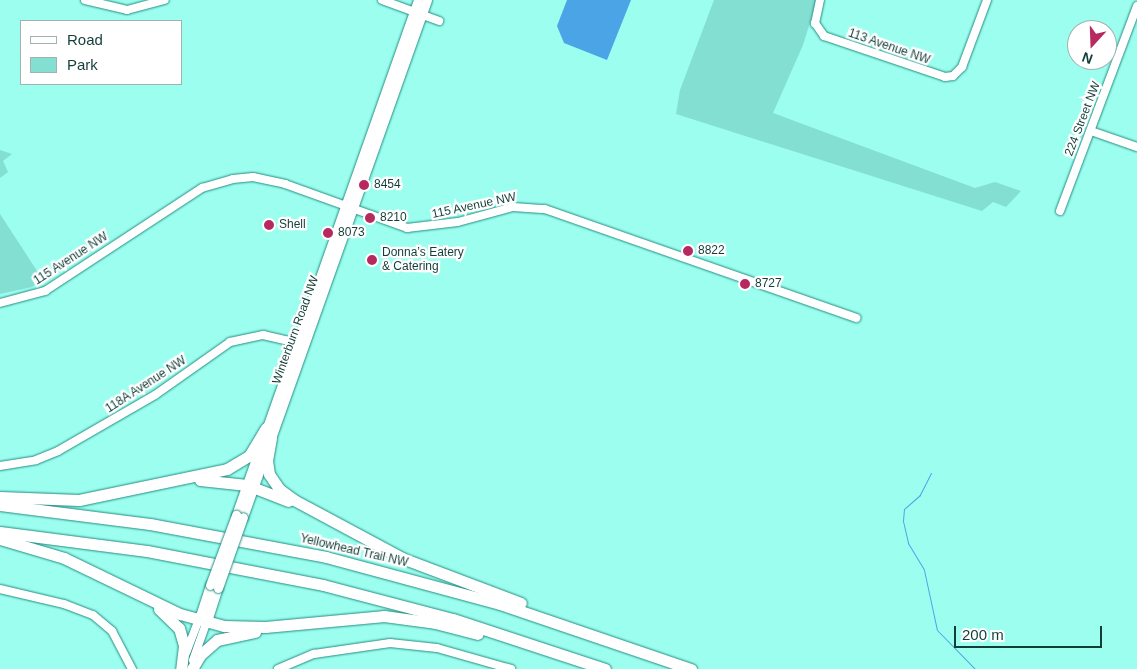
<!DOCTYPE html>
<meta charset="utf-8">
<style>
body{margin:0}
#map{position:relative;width:1137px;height:669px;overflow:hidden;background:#9cfeef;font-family:Helvetica,sans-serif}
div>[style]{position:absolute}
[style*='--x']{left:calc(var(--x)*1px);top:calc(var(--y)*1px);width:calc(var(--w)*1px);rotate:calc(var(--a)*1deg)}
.green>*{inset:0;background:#82dfd1}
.water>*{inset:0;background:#4ba4e6}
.stream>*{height:1px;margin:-0.5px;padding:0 0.5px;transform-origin:0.5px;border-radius:0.5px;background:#4ba4e6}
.roads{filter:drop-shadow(0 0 1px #228e82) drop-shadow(0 0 1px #228e82)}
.minor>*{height:8px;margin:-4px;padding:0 4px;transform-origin:4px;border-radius:4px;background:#fff}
.major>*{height:9px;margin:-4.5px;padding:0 4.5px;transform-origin:4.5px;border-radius:4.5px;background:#fff}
.highway>*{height:11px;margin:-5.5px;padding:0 5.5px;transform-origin:5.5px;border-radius:5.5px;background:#fff}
.bridges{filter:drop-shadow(0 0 1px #228e82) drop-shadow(0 0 1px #228e82)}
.major-bridge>*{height:9px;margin:-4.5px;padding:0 4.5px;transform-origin:4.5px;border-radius:4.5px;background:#fff}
.dots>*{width:14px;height:14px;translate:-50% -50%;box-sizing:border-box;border:2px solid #fff;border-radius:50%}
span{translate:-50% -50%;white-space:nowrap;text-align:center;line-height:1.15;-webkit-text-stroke:4.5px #fff;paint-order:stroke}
.street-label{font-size:12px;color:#133e38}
.poi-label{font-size:12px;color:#133e38}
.left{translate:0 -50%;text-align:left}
.legend{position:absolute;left:20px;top:20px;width:162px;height:65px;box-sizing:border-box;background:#fff;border:1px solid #a1b2af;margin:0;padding:6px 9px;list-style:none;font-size:15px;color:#133e38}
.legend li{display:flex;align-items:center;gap:10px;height:25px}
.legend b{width:25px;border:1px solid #a1b2af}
.north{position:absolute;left:1067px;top:20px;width:50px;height:50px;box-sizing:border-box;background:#fff;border:1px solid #a1b2af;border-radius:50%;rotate:200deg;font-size:14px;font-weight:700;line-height:20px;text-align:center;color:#133e38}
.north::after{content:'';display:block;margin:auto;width:18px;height:22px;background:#b72a5f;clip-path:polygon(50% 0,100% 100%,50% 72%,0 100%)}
.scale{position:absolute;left:954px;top:626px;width:148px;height:22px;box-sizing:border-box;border:2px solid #133e38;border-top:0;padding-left:6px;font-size:15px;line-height:18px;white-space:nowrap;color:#133e38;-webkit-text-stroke:4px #fff;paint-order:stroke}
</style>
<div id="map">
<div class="green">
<div style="clip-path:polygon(714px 0,817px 0,803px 45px,773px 113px,975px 188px,995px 182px,1021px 191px,1006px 207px,993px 202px,982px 211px,676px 114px,680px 90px)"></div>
<div style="clip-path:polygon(0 150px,12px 154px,3px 161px,8px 172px,0 178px)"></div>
<div style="clip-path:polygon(0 214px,43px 280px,32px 287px,0 294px)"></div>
</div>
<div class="water">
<div style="clip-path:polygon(567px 0,631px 0,607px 60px,564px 43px,557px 26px)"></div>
</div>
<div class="stream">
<div style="--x:931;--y:473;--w:25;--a:117"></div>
<div style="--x:920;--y:495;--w:21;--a:139"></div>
<div style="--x:904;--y:509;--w:12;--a:95"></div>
<div style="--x:903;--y:521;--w:23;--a:77"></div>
<div style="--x:908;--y:543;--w:31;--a:59"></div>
<div style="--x:924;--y:570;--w:61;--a:77.8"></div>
<div style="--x:937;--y:630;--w:54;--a:45.7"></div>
</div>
<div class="roads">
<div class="minor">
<div style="--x:85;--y:0;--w:43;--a:13.4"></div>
<div style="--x:127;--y:10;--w:39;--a:-15"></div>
<div style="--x:382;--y:0;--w:61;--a:20.2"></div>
<div style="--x:820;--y:0;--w:24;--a:102"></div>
<div style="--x:815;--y:23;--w:16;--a:55"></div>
<div style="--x:824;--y:36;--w:128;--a:18.7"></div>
<div style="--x:945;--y:77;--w:8;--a:-7"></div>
<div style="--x:953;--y:76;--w:13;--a:-45"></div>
<div style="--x:962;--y:67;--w:72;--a:-69.5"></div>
<div style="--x:1091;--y:131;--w:49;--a:19.2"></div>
<div style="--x:1060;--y:211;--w:219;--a:-69.4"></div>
<div style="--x:0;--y:303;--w:47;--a:-14.9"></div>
<div style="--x:45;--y:291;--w:188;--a:-33.3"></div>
<div style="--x:202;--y:188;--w:32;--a:-16"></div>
<div style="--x:233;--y:179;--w:20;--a:-6"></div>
<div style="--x:253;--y:177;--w:33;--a:12"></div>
<div style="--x:285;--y:184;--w:130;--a:19.8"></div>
<div style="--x:407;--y:228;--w:51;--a:-6.7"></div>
<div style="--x:458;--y:222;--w:57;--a:-15.3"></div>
<div style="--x:513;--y:207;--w:32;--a:4"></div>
<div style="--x:545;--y:209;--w:330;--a:19.3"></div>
<div style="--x:0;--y:466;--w:36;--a:-9"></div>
<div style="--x:36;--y:460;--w:24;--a:-22"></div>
<div style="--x:58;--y:451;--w:112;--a:-30"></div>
<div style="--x:155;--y:395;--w:92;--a:-35.2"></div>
<div style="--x:230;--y:342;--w:34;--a:-12"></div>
<div style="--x:263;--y:335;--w:40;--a:13"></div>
<div style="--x:0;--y:589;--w:66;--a:13.2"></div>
<div style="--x:64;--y:604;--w:31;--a:21"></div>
<div style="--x:93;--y:615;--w:25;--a:40"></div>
<div style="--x:112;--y:631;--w:43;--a:62.2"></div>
<div style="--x:186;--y:653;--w:36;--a:-69"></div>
<div style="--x:193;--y:660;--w:41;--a:-70.3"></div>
<div style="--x:278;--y:669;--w:39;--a:-23"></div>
<div style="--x:314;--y:654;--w:77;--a:-8.2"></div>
<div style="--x:390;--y:643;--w:47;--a:6.1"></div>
<div style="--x:437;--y:648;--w:77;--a:15.8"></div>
</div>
<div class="major">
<div style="--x:236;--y:515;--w:546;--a:-70.54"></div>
<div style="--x:243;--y:517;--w:549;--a:-70.41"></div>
<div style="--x:199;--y:619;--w:36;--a:-72"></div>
<div style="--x:207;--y:621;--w:35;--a:-72"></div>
</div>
<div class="highway">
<div style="--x:271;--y:438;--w:22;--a:100"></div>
<div style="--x:267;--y:460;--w:14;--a:82"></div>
<div style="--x:269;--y:474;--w:18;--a:56"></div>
<div style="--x:279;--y:489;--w:19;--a:36"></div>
<div style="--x:294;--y:500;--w:123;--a:28.2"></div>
<div style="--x:402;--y:558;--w:127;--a:20.7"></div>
<div style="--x:200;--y:480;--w:47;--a:6.1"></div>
<div style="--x:247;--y:485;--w:44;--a:21.3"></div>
<div style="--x:0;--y:497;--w:79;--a:2.2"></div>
<div style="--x:79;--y:500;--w:151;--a:-11.8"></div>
<div style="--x:227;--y:469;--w:26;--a:-31"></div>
<div style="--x:249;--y:456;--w:33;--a:-59"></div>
<div style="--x:0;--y:505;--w:151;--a:7.2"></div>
<div style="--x:150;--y:524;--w:179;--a:10.6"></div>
<div style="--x:326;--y:557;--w:180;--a:15.1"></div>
<div style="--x:500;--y:604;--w:202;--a:18.8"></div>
<div style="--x:0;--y:532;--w:148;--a:7.4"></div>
<div style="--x:147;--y:551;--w:179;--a:10.9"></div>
<div style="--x:323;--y:585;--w:134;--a:14.7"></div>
<div style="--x:453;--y:619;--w:160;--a:18.2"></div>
<div style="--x:0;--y:539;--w:67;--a:16.5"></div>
<div style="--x:64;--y:558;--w:129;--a:25.8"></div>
<div style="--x:180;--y:614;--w:46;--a:15.3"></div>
<div style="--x:224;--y:626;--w:41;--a:1.4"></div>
<div style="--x:265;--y:627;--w:120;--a:-5.3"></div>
<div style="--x:384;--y:616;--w:51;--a:7.8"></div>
<div style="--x:435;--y:623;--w:44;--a:14.3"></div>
<div style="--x:159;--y:609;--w:28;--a:44"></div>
<div style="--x:179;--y:628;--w:19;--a:74"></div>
<div style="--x:184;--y:646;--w:23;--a:97"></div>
<div style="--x:192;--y:669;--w:16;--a:-60"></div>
<div style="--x:200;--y:655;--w:23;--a:-41"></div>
<div style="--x:217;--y:640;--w:39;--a:-12"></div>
</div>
</div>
<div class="bridges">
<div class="major-bridge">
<div style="--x:210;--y:585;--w:75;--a:-69.6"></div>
<div style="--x:218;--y:588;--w:75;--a:-70.6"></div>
</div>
</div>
<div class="dots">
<div style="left:364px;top:185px;background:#b72a5f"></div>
<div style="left:370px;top:218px;background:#b72a5f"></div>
<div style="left:269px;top:225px;background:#b72a5f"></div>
<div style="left:328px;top:233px;background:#b72a5f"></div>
<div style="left:688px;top:251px;background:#b72a5f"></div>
<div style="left:372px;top:260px;background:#b72a5f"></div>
<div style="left:745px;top:284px;background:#b72a5f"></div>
</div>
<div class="street-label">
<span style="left:889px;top:47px;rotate:19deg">113 Avenue NW</span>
<span style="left:1083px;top:119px;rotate:-69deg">224 Street NW</span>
<span style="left:474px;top:206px;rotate:-12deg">115 Avenue NW</span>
<span style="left:71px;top:259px;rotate:-33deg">115 Avenue NW</span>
<span style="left:296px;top:330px;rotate:-70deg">Winterburn Road NW</span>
<span style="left:146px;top:385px;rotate:-33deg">118A Avenue NW</span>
<span style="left:354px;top:551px;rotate:13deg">Yellowhead Trail NW</span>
</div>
<div class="poi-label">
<span class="left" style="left:374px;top:185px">8454</span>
<span class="left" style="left:380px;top:218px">8210</span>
<span class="left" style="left:279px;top:225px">Shell</span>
<span class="left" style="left:338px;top:233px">8073</span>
<span class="left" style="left:698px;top:251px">8822</span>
<span class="left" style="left:382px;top:260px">Donna’s Eatery<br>&amp; Catering</span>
<span class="left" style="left:755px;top:284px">8727</span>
</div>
<ul class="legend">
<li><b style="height:6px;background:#fff"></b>Road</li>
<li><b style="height:14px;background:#82dfd1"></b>Park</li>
</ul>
<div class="north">N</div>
<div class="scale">200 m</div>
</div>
